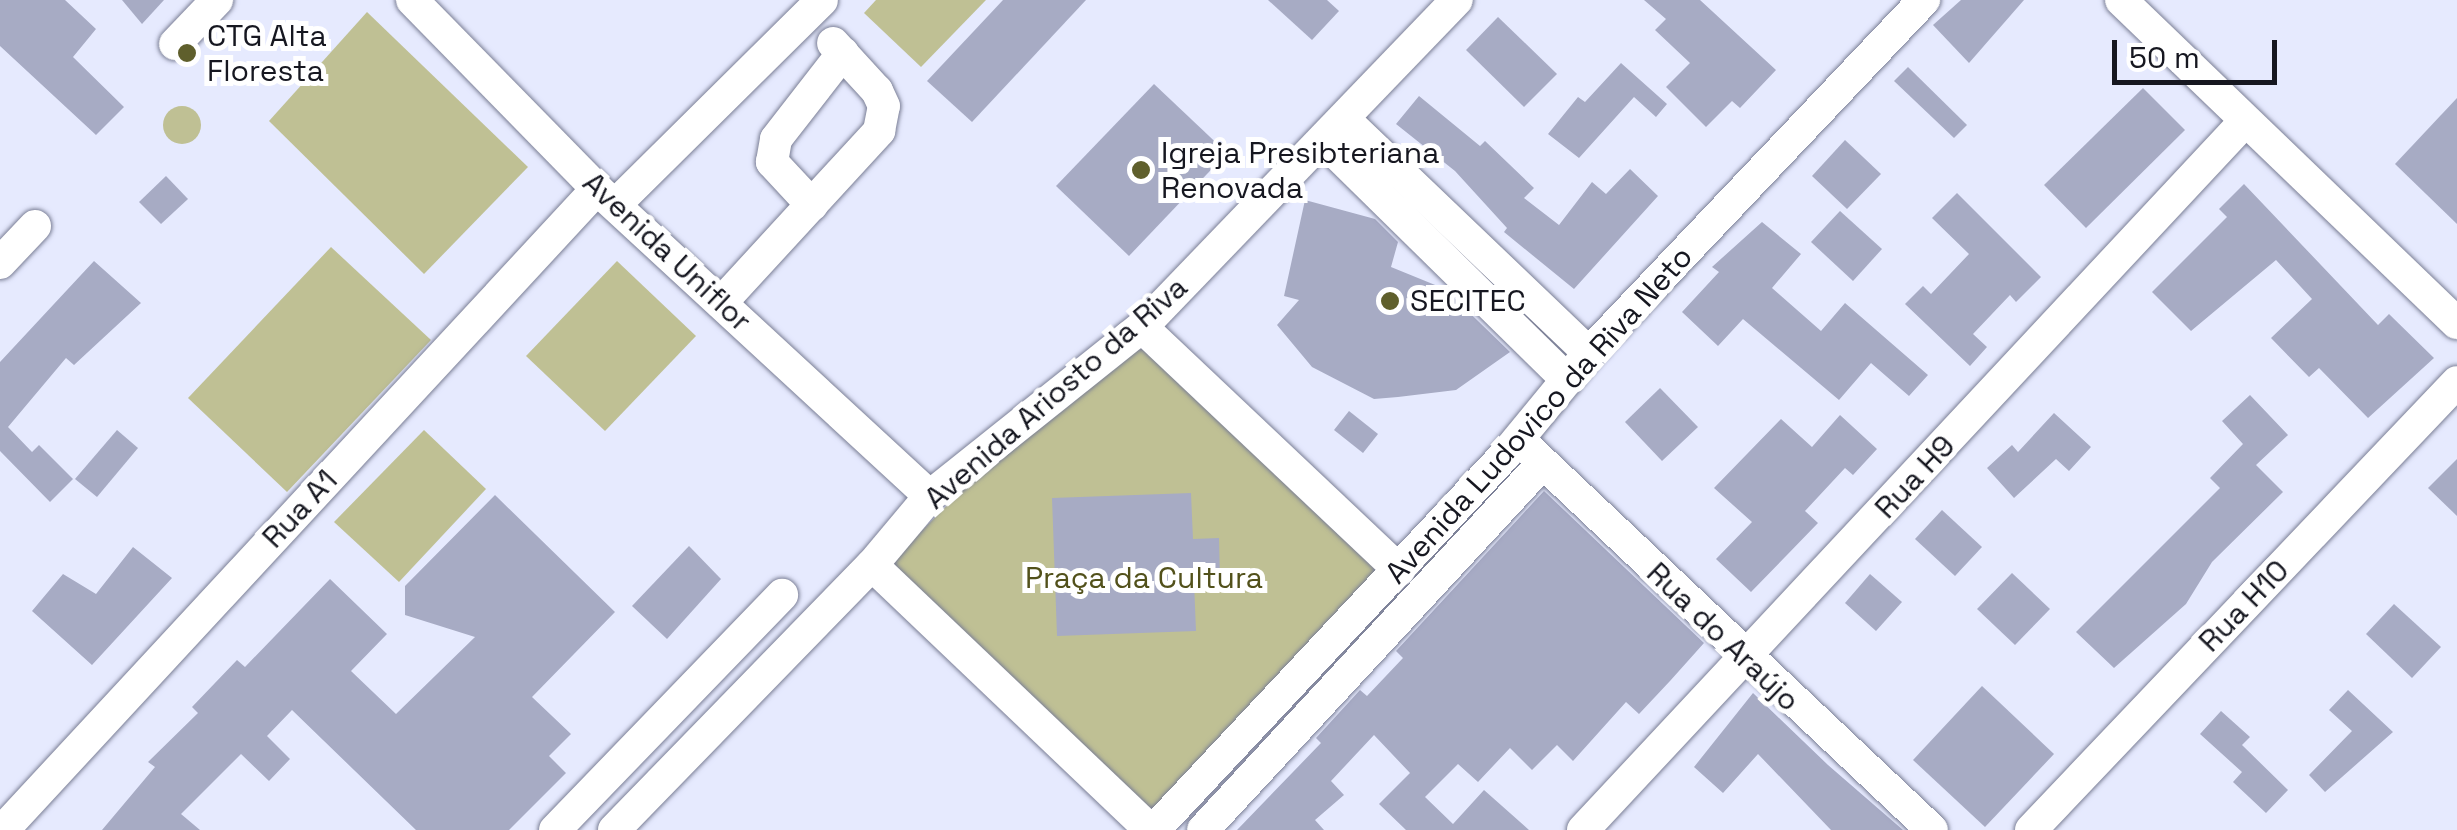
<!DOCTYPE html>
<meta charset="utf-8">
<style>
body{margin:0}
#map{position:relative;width:2457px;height:830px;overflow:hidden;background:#e6eafe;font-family:"Space Grotesk",sans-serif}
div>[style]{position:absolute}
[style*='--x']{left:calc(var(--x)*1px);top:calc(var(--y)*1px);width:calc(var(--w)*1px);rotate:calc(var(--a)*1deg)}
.green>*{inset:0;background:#bfc094}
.round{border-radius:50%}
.building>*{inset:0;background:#a7abc4}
.roads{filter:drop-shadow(0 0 2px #7a7e95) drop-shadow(0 0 2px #7a7e95)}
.minor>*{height:32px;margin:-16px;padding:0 16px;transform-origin:16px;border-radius:16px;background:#fff}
.dots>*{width:28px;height:28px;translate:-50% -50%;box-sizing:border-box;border:5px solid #fff;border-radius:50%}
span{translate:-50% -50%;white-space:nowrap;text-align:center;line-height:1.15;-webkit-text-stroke:10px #fff;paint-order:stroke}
.poi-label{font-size:30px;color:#161720}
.left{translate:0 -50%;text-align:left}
.street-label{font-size:30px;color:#161720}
.park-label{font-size:30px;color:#52511b}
.scale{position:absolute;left:2112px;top:40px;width:165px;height:45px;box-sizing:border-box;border:5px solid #161720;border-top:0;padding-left:12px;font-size:30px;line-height:35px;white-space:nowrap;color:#161720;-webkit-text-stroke:8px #fff;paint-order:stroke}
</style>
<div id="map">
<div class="green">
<div style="clip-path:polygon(876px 0,986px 0,921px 67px,864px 13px)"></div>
<div style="clip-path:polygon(367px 12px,528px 167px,424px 274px,269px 121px)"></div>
<div class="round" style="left:163px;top:106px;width:38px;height:38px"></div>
<div style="clip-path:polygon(331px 247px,431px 340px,287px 492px,188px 398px)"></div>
<div style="clip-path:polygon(617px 261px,696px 336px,605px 431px,526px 356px)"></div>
<div style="clip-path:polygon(1140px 345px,1377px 569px,1157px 817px,886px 567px,987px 465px)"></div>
<div style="clip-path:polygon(424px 430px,486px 489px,399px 582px,334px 522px)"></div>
</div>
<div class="building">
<div style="clip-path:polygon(0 0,65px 0,96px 29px,73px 57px,124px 107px,96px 135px,0 46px)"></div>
<div style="clip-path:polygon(122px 0,164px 0,142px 24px)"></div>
<div style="clip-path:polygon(1003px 0,1086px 0,972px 122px,927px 81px)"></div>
<div style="clip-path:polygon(1268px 0,1327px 0,1339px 11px,1312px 40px)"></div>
<div style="clip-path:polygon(1644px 0,1700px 0,1776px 70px,1740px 108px,1732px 101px,1706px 127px,1666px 87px,1690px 63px,1655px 30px,1666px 19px)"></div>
<div style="clip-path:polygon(1961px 0,2024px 0,1969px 63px,1933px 25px)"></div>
<div style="clip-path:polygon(1498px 17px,1557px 74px,1524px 107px,1466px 50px)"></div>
<div style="clip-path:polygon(1621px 63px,1667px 104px,1656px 117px,1634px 97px,1579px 158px,1548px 134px,1578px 97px,1585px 102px)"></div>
<div style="clip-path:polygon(1908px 67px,1967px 125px,1954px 138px,1894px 81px)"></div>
<div style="clip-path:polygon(1154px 84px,1227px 153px,1129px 256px,1056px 186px)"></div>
<div style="clip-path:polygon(2143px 88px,2185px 130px,2086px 228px,2044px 185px)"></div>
<div style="clip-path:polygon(1419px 96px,1480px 146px,1485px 141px,1534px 188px,1524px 198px,1559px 225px,1592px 182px,1606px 194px,1630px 169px,1658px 196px,1574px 289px,1504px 232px,1507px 228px,1455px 171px,1396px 124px)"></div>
<div style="clip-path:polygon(2457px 98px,2457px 224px,2395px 164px)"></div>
<div style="clip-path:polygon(1845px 140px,1881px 174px,1847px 209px,1812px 176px)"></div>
<div style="clip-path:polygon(166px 176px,188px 199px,161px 224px,139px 202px)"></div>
<div style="clip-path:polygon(2244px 184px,2378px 325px,2389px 314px,2434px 358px,2368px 418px,2319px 368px,2309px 377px,2271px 338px,2312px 299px,2276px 260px,2191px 331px,2152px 292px,2227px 217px,2219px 209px)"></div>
<div style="clip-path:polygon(1957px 193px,2041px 277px,2016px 302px,2010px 295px,1973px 334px,1987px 347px,1970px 366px,1905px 304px,1923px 286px,1931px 294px,1969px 254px,1932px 218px)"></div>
<div style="clip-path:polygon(1305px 200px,1375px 219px,1398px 242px,1391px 267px,1445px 289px,1510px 352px,1456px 390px,1398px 397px,1374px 399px,1312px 367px,1277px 325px,1299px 300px,1284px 296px)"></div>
<div style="clip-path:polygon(1840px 211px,1882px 249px,1853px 281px,1811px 242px)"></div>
<div style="clip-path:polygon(1762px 222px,1801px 254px,1772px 288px,1821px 331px,1845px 303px,1928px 375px,1909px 396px,1871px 363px,1839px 400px,1743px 319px,1718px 346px,1682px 312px,1719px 272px,1712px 267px)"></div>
<div style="clip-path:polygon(94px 261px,141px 303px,74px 365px,66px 358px,8px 427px,32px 452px,39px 445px,73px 479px,50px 502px,0 451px,0 362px)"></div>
<div style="clip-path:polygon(1660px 388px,1698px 427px,1662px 461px,1625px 422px)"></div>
<div style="clip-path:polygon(2250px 395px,2288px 435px,2256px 465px,2283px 492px,2212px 562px,2186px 604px,2114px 668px,2076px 632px,2220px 488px,2210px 478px,2243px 444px,2222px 421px)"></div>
<div style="clip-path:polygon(1349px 411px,1378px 434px,1363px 453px,1334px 430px)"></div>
<div style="clip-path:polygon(2054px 413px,2091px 447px,2069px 471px,2056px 459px,2014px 498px,1987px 468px,2012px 445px,2018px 452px)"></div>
<div style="clip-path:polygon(1840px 415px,1877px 449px,1853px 475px,1845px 468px,1805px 511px,1818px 523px,1751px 592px,1716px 559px,1752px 522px,1714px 488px,1781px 419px,1812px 447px)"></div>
<div style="clip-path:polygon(117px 430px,138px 448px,97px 497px,75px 479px)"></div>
<div style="clip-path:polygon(2457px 459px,2457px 516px,2428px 488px)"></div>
<div style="clip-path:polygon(1544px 491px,1704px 643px,1670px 681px,1639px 714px,1626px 702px,1573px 761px,1557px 745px,1532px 770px,1510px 748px,1478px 782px,1458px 764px,1425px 797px,1453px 824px,1484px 790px,1529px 830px,1406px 830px,1379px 804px,1410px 773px,1374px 735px,1331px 781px,1344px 795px,1315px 820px,1324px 830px,1237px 830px,1321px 743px,1316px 738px,1360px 690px,1367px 696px,1403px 658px,1396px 651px)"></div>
<div style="clip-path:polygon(1191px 493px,1193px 539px,1219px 538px,1220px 581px,1194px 582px,1196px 631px,1057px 636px,1052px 498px)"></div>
<div style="clip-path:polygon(495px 495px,615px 612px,532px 697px,571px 734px,549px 756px,566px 773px,509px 830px,416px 830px,292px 710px,267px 736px,290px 759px,269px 781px,241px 754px,181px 814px,200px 830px,102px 830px,155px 767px,148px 762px,198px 713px,192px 707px,237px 660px,245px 667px,330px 579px,387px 634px,351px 671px,396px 714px,475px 637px,405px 615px,405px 586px)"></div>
<div style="clip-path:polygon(1942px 510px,1982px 547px,1955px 576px,1915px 539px)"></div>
<div style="clip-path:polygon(689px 546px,721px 579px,667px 639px,632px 606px)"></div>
<div style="clip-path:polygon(133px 547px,172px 578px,92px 665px,32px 611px,63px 574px,96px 594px)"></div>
<div style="clip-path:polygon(2012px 573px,2050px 609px,2015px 645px,1977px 609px)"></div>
<div style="clip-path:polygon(1870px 574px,1902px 602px,1876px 631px,1845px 603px)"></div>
<div style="clip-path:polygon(2394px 604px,2441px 647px,2412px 678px,2366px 634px)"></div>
<div style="clip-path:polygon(1982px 686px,2054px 754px,1985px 827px,1913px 760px)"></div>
<div style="clip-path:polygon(2348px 690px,2393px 732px,2325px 792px,2309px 775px,2352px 731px,2329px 710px)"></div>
<div style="clip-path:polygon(1753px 693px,1828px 765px,1903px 830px,1831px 830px,1758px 754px,1723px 793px,1694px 767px)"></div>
<div style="clip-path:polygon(2221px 711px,2250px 737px,2242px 745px,2288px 790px,2266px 813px,2233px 782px,2242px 772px,2200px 734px)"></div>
</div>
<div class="roads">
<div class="minor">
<div style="--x:412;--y:0;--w:264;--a:45.6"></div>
<div style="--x:597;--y:189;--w:453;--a:42.7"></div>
<div style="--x:2121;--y:0;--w:466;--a:43.9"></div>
<div style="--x:175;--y:44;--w:61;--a:-46.3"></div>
<div style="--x:1344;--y:119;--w:339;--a:43.7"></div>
<div style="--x:1324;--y:141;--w:341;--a:44.5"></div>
<div style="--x:615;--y:205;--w:291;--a:-44.7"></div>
<div style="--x:812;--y:205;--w:59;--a:-132.9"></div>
<div style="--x:772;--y:162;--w:23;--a:-80"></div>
<div style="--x:776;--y:139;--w:109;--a:-52.1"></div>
<div style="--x:0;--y:263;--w:51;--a:-46.6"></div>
<div style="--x:721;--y:303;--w:234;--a:-47.4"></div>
<div style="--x:879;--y:131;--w:25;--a:-79"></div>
<div style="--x:884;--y:106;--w:17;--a:-115"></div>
<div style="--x:877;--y:91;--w:65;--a:-132.5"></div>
<div style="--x:1142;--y:327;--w:354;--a:43.4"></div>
<div style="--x:1519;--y:440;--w:568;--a:43.36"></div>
<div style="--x:872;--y:565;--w:384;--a:43.6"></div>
<div style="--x:3;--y:830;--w:874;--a:-47.18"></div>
<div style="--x:555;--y:830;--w:327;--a:-46"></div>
<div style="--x:614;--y:830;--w:370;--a:-45.8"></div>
<div style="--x:872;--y:565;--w:90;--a:-50"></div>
<div style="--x:930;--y:496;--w:271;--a:-38.6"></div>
<div style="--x:1142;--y:327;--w:454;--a:-46.1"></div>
<div style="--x:1154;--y:830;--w:514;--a:-46.89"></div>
<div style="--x:1505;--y:455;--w:132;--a:-50.5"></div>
<div style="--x:1589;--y:353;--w:487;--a:-46.5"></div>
<div style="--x:1203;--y:830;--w:500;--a:-47.19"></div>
<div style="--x:1583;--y:830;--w:970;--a:-46.96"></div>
<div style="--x:2031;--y:830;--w:618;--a:-46.44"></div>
</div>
</div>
<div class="dots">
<div style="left:187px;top:53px;background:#5f5f2c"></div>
<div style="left:1141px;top:170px;background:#5f5f2c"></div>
<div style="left:1390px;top:301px;background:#5f5f2c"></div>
</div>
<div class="poi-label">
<span class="left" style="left:207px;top:53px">CTG Alta<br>Floresta</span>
<span class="left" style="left:1161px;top:170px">Igreja Presibteriana<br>Renovada</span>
<span class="left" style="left:1410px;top:301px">SECITEC</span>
</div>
<div class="street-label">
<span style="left:667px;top:252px;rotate:43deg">Avenida Uniflor</span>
<span style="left:1056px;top:393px;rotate:-41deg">Avenida Ariosto da Riva</span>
<span style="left:1539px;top:415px;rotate:-48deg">Avenida Ludovico da Riva Neto</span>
<span style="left:1915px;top:477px;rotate:-47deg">Rua H9</span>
<span style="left:300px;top:509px;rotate:-47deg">Rua A1</span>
<span style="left:2244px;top:606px;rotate:-46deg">Rua H10</span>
<span style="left:1723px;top:637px;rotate:44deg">Rua do Araújo</span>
</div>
<div class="park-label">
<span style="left:1144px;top:578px">Praça da Cultura</span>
</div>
<div class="scale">50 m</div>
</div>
